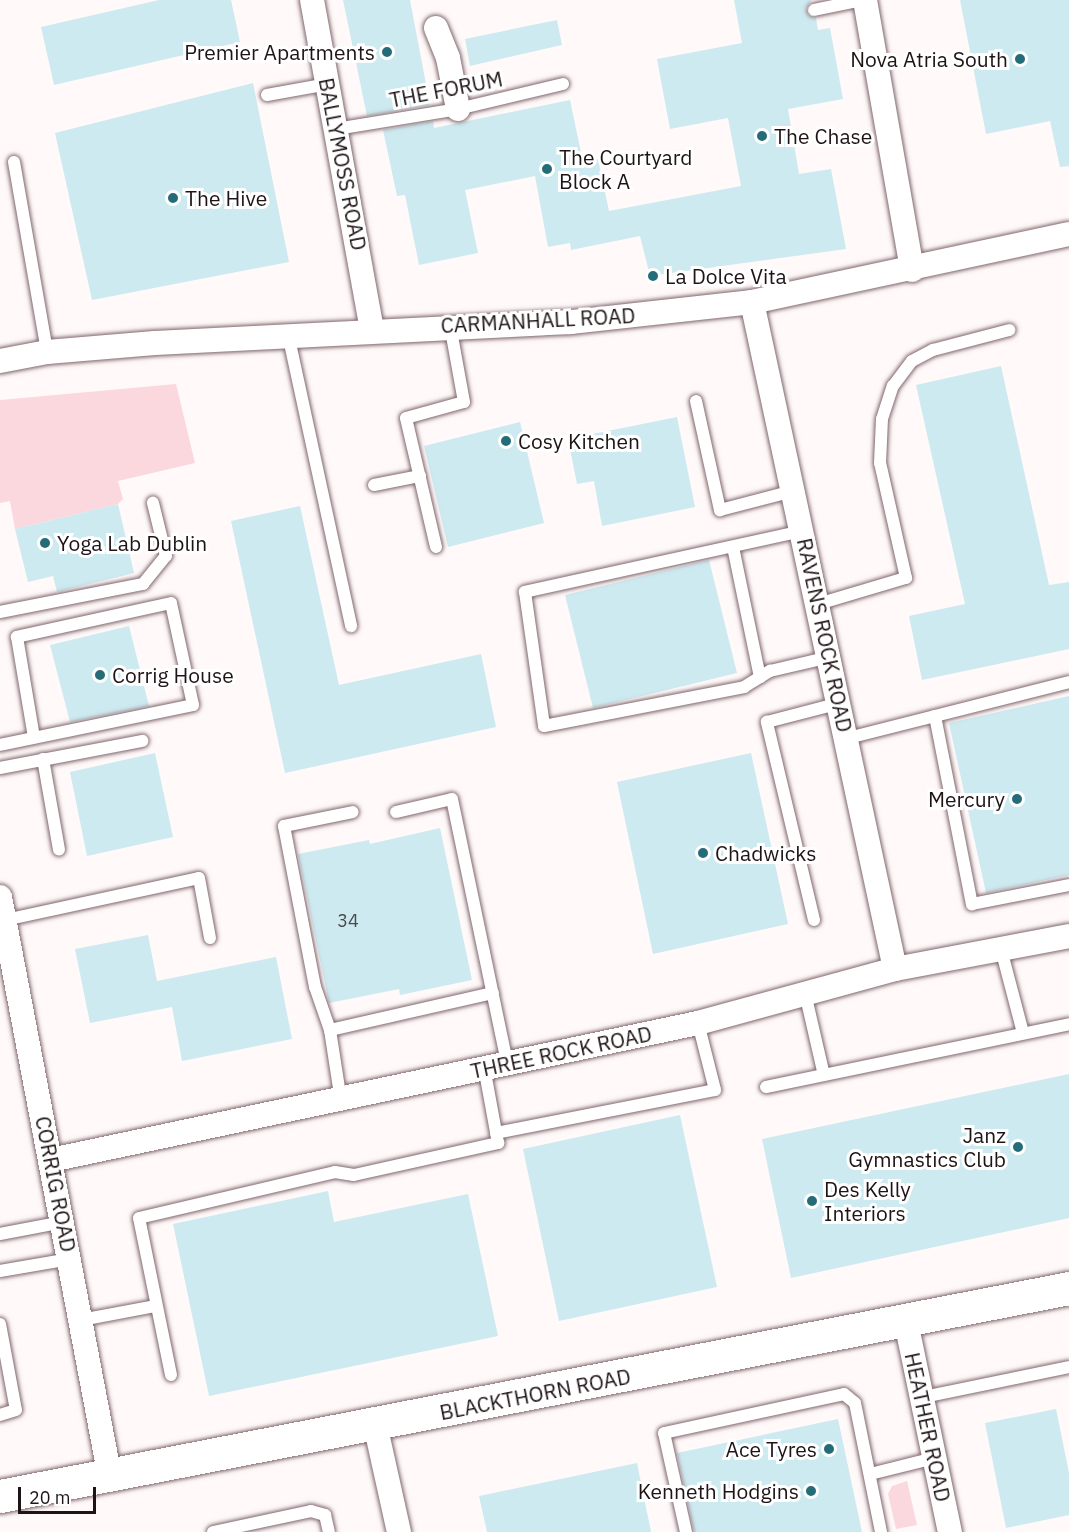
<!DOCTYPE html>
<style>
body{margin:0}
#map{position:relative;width:1069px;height:1532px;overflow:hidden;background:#fff9fa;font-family:"IBM Plex Sans",sans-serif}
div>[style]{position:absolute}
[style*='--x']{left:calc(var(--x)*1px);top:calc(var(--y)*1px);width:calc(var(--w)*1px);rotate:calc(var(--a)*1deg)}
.green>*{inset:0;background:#fad8de}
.building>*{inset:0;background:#cdeaf0}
.roads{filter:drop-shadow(0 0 2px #80676c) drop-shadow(0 0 2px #80676c)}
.lane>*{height:12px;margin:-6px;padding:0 6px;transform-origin:6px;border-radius:6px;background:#fff}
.street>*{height:24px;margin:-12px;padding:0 12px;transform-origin:12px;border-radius:12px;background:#fff}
.secondary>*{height:33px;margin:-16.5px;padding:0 16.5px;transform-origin:16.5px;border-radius:16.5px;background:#fff}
.dots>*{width:16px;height:16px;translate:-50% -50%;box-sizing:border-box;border:3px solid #fff;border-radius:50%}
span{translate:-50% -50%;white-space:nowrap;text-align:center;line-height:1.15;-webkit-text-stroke:6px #fff;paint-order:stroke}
.number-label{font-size:18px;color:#4a4a4c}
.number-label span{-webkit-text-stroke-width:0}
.poi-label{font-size:21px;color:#1e1416}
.right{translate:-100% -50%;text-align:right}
.left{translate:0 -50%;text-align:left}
.street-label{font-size:21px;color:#1e1416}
.scale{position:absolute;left:18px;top:1487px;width:78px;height:27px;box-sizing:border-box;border:3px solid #1e1416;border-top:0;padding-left:8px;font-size:18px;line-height:21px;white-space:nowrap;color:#1e1416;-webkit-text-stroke:4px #fff;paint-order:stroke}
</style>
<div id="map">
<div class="green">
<div style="clip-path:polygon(176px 384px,195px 463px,118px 481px,123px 499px,118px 504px,15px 529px,10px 501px,0 503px,0 400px)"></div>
<div style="clip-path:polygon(907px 1481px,917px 1525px,896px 1529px,888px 1494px,892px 1486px)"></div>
</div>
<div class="building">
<div style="clip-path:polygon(159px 0,231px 0,240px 42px,54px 85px,41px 27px)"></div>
<div style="clip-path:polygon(343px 0,410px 0,430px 105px,367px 116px)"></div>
<div style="clip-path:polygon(734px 0,812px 0,806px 8px,808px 15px,816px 18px,818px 30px,830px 28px,843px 99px,788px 109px,799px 174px,831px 169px,846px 249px,650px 276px,640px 236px,571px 250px,570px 243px,548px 247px,535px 176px,465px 190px,478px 253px,419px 265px,405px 195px,397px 196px,383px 130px,433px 121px,434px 128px,570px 100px,583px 162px,598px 159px,609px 211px,741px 186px,728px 118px,670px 129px,657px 59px,742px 43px)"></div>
<div style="clip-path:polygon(960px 0,1069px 0,1069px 166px,1060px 167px,1050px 121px,986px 134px)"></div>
<div style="clip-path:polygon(557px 20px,562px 45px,470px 66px,465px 39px)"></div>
<div style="clip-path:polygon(253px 83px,289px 262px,92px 300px,55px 133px)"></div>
<div style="clip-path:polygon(1001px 366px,1049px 585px,1069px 582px,1069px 649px,922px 680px,909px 616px,965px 604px,916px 385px)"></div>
<div style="clip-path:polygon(677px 417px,695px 507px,602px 526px,594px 481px,577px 484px,568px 439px)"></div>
<div style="clip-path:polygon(520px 422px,544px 523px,448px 547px,424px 446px)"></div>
<div style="clip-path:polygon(118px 504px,134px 573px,57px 592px,53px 576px,28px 582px,15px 529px)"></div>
<div style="clip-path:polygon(300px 506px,339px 685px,481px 654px,496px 727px,285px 773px,231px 521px)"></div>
<div style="clip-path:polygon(709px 560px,737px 673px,593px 708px,565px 595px)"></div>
<div style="clip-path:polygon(129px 626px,149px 706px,70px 722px,50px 645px)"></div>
<div style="clip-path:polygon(1069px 696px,1069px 875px,986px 893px,949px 723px)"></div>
<div style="clip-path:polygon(155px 753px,173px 837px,87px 856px,70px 772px)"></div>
<div style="clip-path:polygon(751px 753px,788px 924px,653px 954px,617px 782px)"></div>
<div style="clip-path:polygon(440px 828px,472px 980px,400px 995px,399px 989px,329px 1003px,298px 854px,369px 840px,370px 844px)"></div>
<div style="clip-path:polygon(148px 935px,157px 981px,276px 957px,292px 1039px,182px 1061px,172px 1007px,90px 1023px,75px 949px)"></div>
<div style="clip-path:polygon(1069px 1074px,1069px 1218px,791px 1278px,762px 1139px)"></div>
<div style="clip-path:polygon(680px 1115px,717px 1287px,559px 1321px,523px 1149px)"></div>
<div style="clip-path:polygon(328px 1191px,334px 1222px,468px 1194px,498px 1336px,209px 1396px,173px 1224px)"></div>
<div style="clip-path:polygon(1056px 1409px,1069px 1473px,1069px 1515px,1006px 1528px,985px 1423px)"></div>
<div style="clip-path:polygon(838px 1419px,862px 1532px,694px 1532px,677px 1453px)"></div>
<div style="clip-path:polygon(637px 1463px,651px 1532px,487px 1532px,479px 1496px)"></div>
</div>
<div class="roads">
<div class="lane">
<div style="--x:814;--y:10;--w:49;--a:-11.8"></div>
<div style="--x:267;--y:95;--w:62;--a:-10.2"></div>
<div style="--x:336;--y:129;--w:124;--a:-9.3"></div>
<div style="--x:458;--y:109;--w:108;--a:-13.4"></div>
<div style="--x:14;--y:162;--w:193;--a:80.1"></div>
<div style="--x:288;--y:334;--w:299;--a:77.8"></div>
<div style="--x:696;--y:401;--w:112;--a:77.6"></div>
<div style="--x:720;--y:510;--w:75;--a:-14.6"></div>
<div style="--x:374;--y:485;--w:47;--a:-11.1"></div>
<div style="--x:802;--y:531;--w:284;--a:167.6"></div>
<div style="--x:525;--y:592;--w:135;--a:81.9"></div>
<div style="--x:544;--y:726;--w:204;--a:-11"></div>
<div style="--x:744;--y:687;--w:31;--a:-32"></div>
<div style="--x:770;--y:671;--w:62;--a:-13.1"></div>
<div style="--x:436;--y:547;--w:132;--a:-103.1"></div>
<div style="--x:406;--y:418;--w:60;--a:-15.4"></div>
<div style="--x:464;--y:402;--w:78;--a:-100.3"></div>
<div style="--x:733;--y:547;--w:133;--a:78.3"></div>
<div style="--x:818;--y:604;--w:92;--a:-16.5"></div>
<div style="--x:906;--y:578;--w:118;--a:-102.7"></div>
<div style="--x:880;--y:463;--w:44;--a:-87.4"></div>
<div style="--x:882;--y:419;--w:35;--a:-72"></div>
<div style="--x:893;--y:386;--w:31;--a:-53"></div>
<div style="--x:912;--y:361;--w:24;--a:-28"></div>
<div style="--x:933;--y:350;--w:79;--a:-14.7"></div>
<div style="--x:0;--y:612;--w:146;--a:-11.1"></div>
<div style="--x:143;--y:584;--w:36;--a:-51"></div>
<div style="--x:166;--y:556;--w:55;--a:-103.8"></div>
<div style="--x:935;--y:716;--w:192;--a:78.9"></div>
<div style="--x:972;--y:904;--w:99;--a:-11.1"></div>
<div style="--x:848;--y:738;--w:228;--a:-14.2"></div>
<div style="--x:0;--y:745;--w:197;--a:-11.7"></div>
<div style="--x:193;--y:705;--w:104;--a:-102.2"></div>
<div style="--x:171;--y:603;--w:158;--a:167.6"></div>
<div style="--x:17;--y:637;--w:102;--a:80.4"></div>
<div style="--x:43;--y:759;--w:92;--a:80"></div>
<div style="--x:0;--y:768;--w:145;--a:-10.8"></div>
<div style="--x:396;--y:812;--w:57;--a:-13.1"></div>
<div style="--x:452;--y:799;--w:270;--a:78.2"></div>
<div style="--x:5;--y:920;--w:198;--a:-12.2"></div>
<div style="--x:199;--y:878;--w:61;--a:79.6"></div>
<div style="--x:814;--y:920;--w:204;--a:-103.4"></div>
<div style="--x:767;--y:722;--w:75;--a:-14.6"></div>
<div style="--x:1001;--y:949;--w:87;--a:75.3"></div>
<div style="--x:805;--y:993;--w:84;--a:77"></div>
<div style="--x:330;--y:1030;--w:167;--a:-12.8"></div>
<div style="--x:766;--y:1087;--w:309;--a:-11.7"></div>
<div style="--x:341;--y:1101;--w:72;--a:-98.8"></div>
<div style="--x:330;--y:1030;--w:46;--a:-109.2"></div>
<div style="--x:315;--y:987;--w:164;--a:-100.9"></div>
<div style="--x:284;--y:826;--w:70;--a:-11.5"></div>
<div style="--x:496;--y:1133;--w:223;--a:-11.1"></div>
<div style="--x:715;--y:1090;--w:69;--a:-104.2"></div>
<div style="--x:0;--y:1234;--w:64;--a:-10.8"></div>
<div style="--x:0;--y:1271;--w:71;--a:-9.7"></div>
<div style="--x:81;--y:1320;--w:75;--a:-10.7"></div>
<div style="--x:0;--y:1324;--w:87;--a:79.5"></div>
<div style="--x:16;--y:1410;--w:17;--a:163"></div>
<div style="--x:171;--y:1375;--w:160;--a:-101.5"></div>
<div style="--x:139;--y:1218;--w:201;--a:-13.2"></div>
<div style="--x:335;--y:1172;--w:19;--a:9"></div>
<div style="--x:354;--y:1175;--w:148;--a:-12.5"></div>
<div style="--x:498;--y:1143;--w:77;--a:-100.4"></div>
<div style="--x:924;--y:1397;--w:148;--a:-11.7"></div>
<div style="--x:870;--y:1474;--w:66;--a:-14"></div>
<div style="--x:213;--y:1532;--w:100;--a:-12.1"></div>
<div style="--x:311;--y:1511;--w:15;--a:16"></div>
<div style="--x:325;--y:1515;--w:17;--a:77"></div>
<div style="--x:686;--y:1532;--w:101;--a:-102.5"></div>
<div style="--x:664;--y:1433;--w:184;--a:-12.2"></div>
<div style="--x:844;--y:1394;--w:14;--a:39"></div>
<div style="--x:855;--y:1403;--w:132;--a:78.6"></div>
</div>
<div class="street">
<div style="--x:312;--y:0;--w:334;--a:79.7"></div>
<div style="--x:865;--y:0;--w:274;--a:80.1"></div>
<div style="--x:436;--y:28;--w:32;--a:68"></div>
<div style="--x:448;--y:58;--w:52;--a:78.9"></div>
<div style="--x:752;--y:302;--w:682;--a:77.9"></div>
<div style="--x:0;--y:361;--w:48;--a:-10.8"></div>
<div style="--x:47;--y:352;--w:108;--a:-4.8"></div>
<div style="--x:155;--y:343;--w:417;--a:-2.9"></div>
<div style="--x:571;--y:322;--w:182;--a:-6.3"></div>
<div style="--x:752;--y:302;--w:324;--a:-12.1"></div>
<div style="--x:0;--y:897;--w:585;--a:79.27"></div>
<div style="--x:51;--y:1160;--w:661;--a:-11.96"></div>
<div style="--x:698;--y:1023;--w:204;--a:-15.3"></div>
<div style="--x:895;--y:969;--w:177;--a:-10.7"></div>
<div style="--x:906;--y:1322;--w:215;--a:78.2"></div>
<div style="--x:375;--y:1424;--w:111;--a:77.5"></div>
</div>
<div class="secondary">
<div style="--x:0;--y:1496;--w:1089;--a:-11.01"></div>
</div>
</div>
<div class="dots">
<div style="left:387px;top:52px;background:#246c78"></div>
<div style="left:1020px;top:59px;background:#246c78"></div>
<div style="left:762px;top:136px;background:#246c78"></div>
<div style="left:547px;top:169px;background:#246c78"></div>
<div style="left:173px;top:198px;background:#246c78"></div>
<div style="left:653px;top:276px;background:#246c78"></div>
<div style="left:506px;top:441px;background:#246c78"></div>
<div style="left:45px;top:543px;background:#246c78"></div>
<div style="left:100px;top:675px;background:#246c78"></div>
<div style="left:1017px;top:799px;background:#246c78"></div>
<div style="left:703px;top:853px;background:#246c78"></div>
<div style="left:1018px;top:1147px;background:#246c78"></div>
<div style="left:812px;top:1201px;background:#246c78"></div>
<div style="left:829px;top:1449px;background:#246c78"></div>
<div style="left:811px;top:1491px;background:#246c78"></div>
</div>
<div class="number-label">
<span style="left:348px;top:921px">34</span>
</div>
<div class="poi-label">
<span class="right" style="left:375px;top:52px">Premier Apartments</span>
<span class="right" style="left:1008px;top:59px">Nova Atria South</span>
<span class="left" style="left:774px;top:136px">The Chase</span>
<span class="left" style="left:559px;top:169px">The Courtyard<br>Block A</span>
<span class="left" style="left:185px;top:198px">The Hive</span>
<span class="left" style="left:665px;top:276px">La Dolce Vita</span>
<span class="left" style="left:518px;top:441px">Cosy Kitchen</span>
<span class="left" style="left:57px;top:543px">Yoga Lab Dublin</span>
<span class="left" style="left:112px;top:675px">Corrig House</span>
<span class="right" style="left:1005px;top:799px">Mercury</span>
<span class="left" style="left:715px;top:853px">Chadwicks</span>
<span class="right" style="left:1006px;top:1147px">Janz<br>Gymnastics Club</span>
<span class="left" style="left:824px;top:1201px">Des Kelly<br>Interiors</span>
<span class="right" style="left:817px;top:1449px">Ace Tyres</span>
<span class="right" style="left:799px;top:1491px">Kenneth Hodgins</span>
</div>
<div class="street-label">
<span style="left:446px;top:89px;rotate:-11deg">THE FORUM</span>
<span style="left:343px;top:164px;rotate:79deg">BALLYMOSS ROAD</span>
<span style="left:538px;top:320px;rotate:-3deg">CARMANHALL ROAD</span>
<span style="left:825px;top:635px;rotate:78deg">RAVENS ROCK ROAD</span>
<span style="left:561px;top:1052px;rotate:-12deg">THREE ROCK ROAD</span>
<span style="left:56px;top:1184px;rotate:79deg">CORRIG ROAD</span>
<span style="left:535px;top:1394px;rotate:-11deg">BLACKTHORN ROAD</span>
<span style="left:928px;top:1427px;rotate:78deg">HEATHER ROAD</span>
</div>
<div class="scale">20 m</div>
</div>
